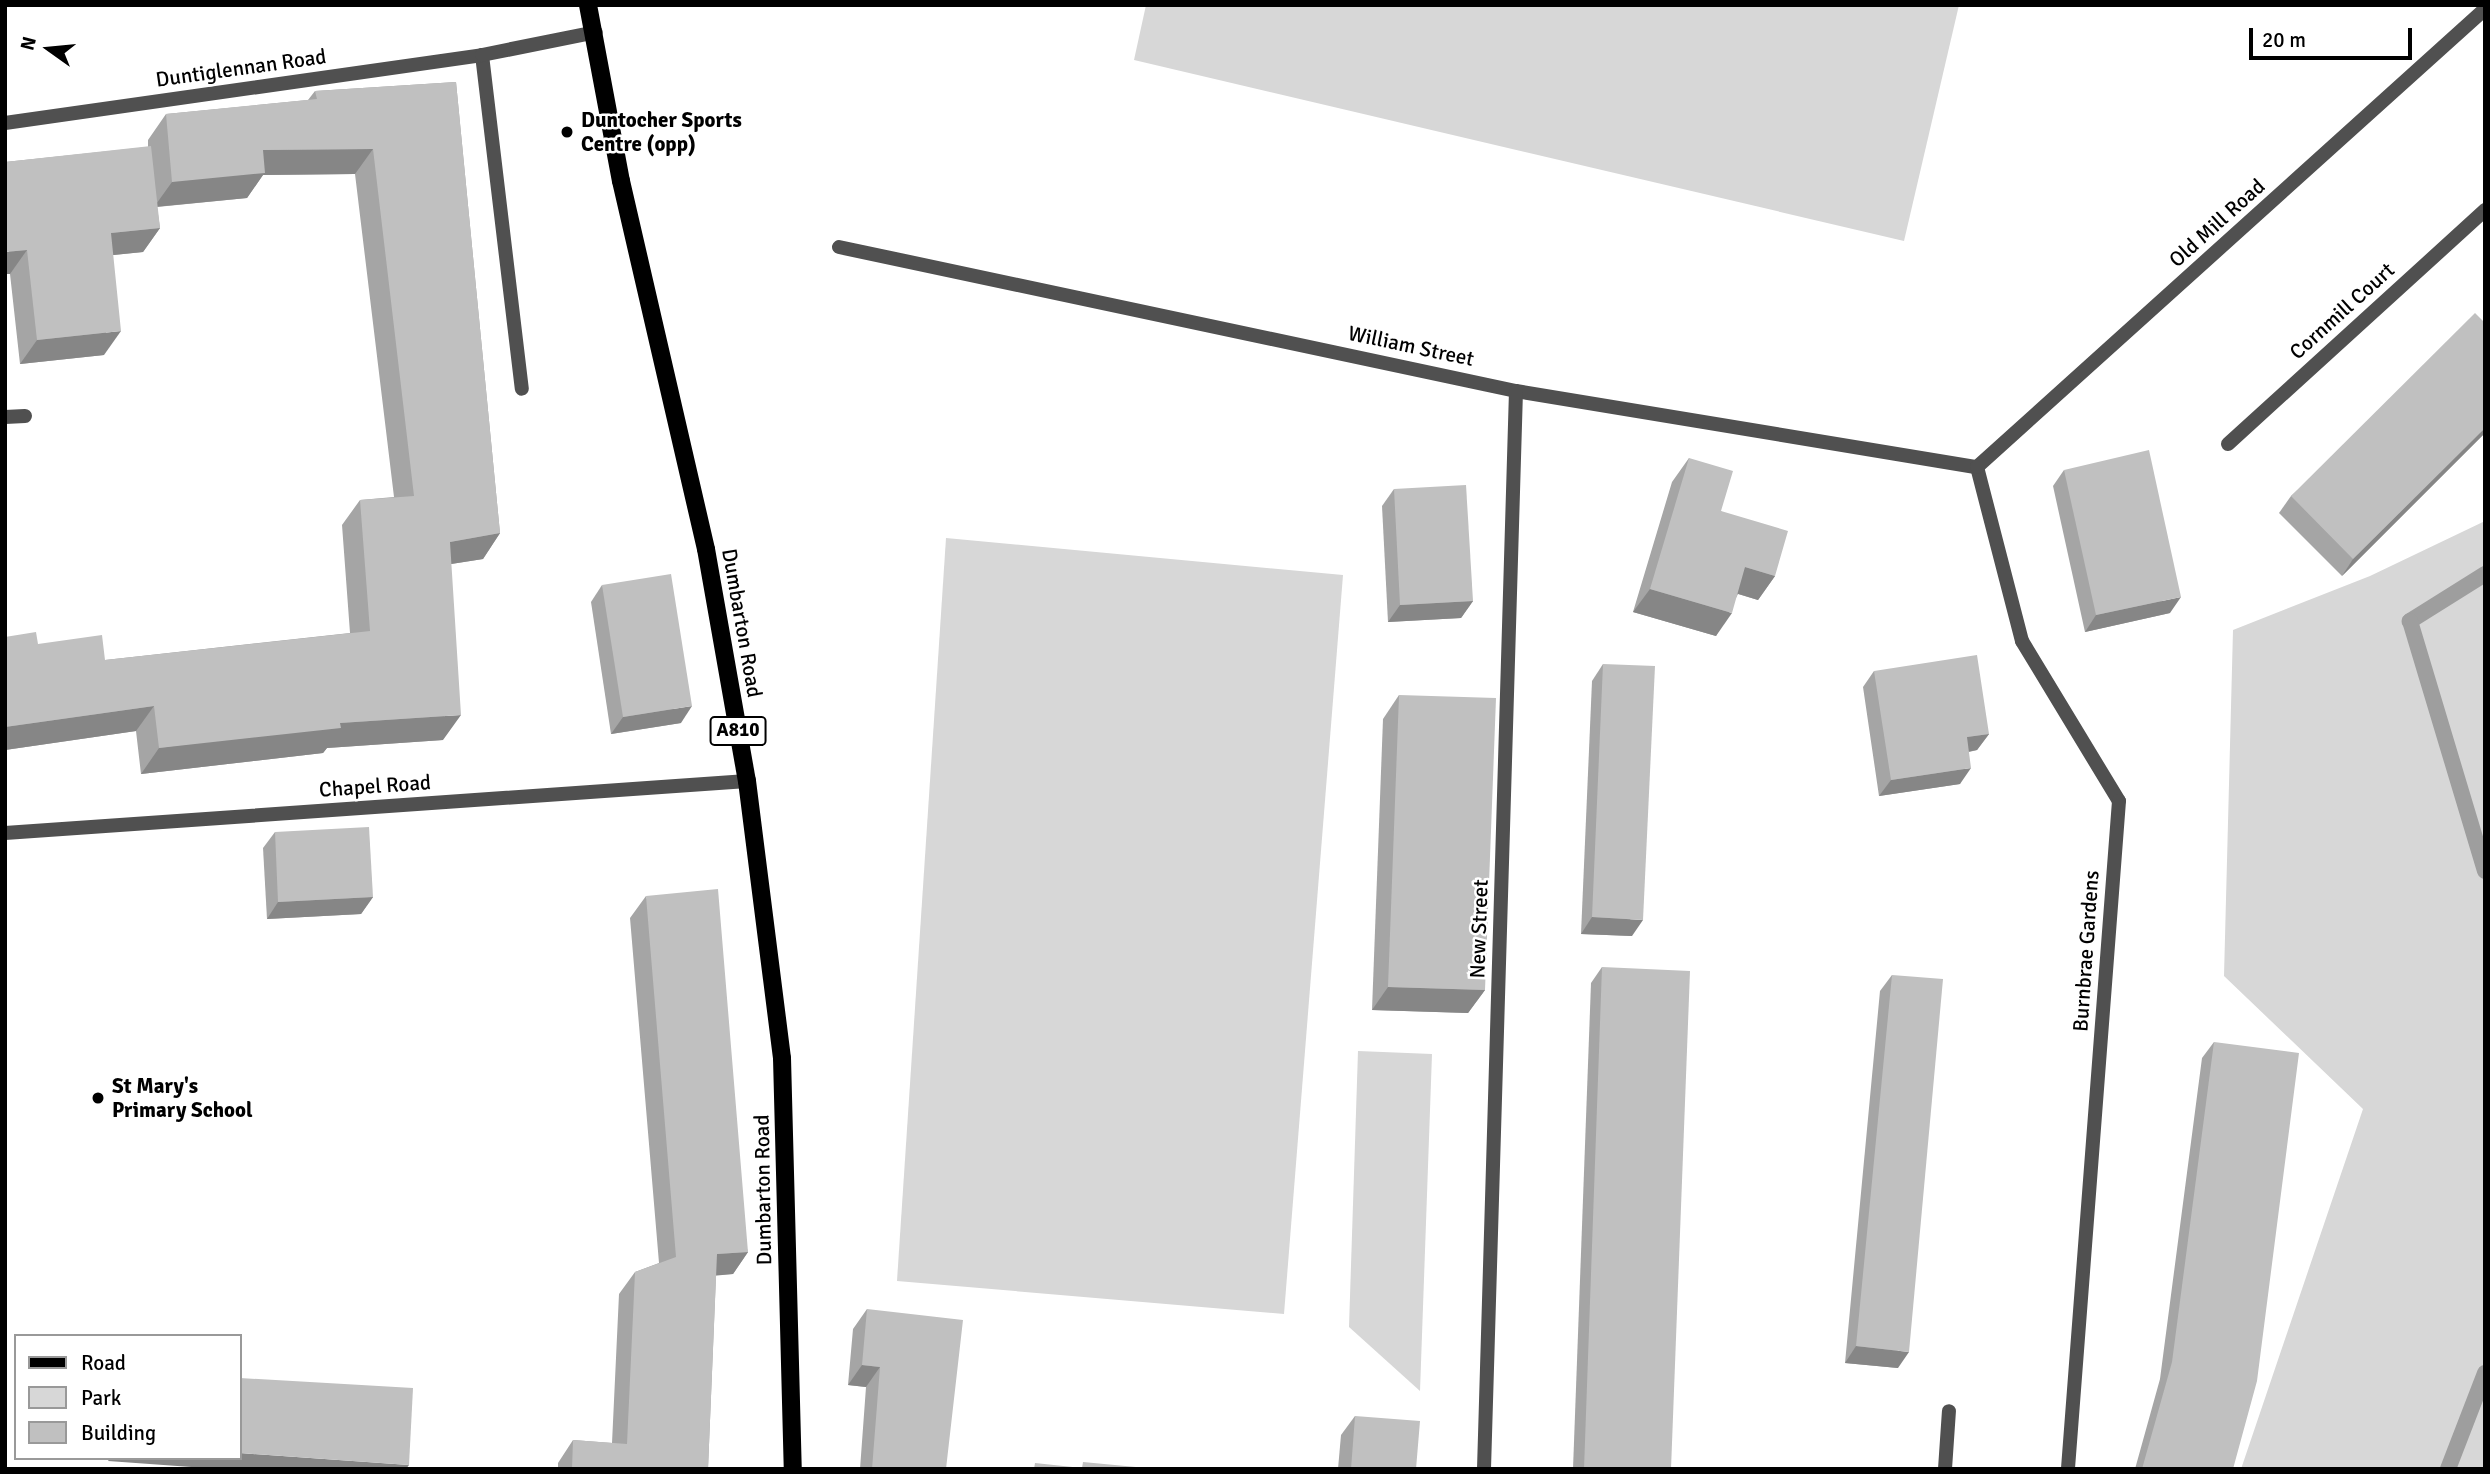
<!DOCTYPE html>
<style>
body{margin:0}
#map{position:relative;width:2490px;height:1474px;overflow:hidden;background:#fff;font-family:Signika,sans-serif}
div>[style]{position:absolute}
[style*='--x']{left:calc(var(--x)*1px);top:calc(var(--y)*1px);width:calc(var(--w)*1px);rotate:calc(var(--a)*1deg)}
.green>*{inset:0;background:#d7d7d7}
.stream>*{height:16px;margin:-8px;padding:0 8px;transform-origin:8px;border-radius:8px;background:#9e9e9e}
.minor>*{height:14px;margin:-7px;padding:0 7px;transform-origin:7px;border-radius:7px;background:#505050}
.primary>*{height:18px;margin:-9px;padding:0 9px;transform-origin:9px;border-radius:9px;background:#000}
.wall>*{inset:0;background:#a5a5a5}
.shaded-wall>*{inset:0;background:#868686}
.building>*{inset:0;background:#c0c0c0}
.dots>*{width:19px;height:19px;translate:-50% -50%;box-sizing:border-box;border:4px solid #fff;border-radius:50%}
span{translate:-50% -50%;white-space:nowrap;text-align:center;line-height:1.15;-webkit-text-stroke:5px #fff;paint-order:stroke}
.shield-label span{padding:2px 5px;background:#fff;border:2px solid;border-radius:5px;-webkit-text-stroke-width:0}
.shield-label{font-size:19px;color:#000;font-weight:700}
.street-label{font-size:21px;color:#000}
.poi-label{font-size:21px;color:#000;font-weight:700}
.left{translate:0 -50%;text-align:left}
.frame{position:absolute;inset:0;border:7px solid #000;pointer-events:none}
.legend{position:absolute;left:14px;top:1334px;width:228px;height:126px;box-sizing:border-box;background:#fff;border:2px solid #999;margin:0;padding:9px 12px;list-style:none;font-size:21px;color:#000}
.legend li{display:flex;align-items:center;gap:14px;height:35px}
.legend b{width:35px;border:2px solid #999}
.north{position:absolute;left:14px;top:14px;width:70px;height:70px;-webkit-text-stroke:5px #fff;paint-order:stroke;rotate:285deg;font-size:19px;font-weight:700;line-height:28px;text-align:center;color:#000}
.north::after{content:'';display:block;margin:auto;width:24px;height:32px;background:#000;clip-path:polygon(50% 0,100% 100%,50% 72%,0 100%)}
.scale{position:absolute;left:2249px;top:28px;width:163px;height:32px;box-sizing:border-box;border:4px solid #000;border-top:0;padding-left:9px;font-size:21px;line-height:24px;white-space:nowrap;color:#000;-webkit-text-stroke:5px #fff;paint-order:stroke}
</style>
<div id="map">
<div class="green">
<div style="clip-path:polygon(1146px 5px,1959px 5px,1904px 241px,1134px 60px)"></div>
<div style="clip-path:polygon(2485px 521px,2485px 1469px,2241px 1469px,2363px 1109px,2224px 976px,2233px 630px,2370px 576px)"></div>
<div style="clip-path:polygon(946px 538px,1343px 575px,1284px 1314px,897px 1281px)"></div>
<div style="clip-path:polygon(1358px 1051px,1432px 1054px,1420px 1391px,1349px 1327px)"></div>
</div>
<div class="stream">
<div style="--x:2485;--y:574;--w:89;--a:147.9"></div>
<div style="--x:2410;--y:621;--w:261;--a:73.3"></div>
<div style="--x:2448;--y:1469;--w:103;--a:-68.9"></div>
</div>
<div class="minor">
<div style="--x:482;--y:55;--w:336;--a:83.2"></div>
<div style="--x:5;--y:123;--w:482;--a:-8.1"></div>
<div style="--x:482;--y:55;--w:116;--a:-11.4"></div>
<div style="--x:839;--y:247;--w:692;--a:12.01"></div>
<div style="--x:1516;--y:391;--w:467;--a:9.4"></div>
<div style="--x:5;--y:417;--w:20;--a:-3"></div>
<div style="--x:2228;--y:444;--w:348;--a:-42.3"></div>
<div style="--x:1977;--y:467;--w:180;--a:75.5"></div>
<div style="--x:2022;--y:641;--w:187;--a:58.8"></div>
<div style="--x:2119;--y:801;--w:670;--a:94.37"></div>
<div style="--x:1977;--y:467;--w:684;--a:-42.04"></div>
<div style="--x:5;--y:833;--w:744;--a:-4.01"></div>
<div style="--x:1484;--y:1469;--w:1078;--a:-88.3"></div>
<div style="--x:1945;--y:1469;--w:58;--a:-86.1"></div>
</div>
<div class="primary">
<div style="--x:588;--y:5;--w:179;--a:79.4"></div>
<div style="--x:621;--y:181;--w:378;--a:77"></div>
<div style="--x:706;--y:549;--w:236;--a:80"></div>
<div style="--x:747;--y:781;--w:279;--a:82.8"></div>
<div style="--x:782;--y:1058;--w:411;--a:88.5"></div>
</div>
<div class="wall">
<div style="clip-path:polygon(456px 82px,500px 533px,483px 559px,451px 564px,443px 740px,327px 748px,323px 753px,141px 774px,136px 731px,5px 750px,5px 637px,105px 660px,350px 633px,342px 525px,360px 500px,394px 497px,355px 174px,263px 175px,247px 198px,157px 207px,160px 228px,143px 252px,113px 255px,104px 355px,20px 364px,10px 274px,5px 162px,148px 147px,148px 140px,166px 114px,308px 100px,315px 91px)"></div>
<div style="clip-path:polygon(2485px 323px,2485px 433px,2342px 576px,2279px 513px,2291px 496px)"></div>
<div style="clip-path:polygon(1689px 458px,1721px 511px,1775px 576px,1758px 600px,1738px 594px,1716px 636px,1633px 612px,1672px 482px)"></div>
<div style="clip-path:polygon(2064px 470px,2170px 613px,2085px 632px,2053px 486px)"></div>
<div style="clip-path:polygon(1394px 489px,1473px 601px,1461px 618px,1388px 622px,1382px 506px)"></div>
<div style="clip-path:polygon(602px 585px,681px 723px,611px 734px,591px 602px)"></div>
<div style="clip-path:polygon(1603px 664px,1632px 936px,1581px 934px,1592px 681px)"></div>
<div style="clip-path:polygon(1874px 671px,1989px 734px,1977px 750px,1969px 752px,1960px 784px,1879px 796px,1863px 687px)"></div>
<div style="clip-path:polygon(1399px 695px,1485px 990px,1468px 1013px,1372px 1010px,1383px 719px)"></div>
<div style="clip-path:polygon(275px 832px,373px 897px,361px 914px,267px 919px,263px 848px)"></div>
<div style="clip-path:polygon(646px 896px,748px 1252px,733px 1274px,716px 1275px,708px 1469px,558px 1469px,558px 1463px,573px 1440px,612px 1443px,619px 1294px,635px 1272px,659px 1263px,630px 918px)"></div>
<div style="clip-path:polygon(1602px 967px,1671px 1469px,1573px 1469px,1591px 983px)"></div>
<div style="clip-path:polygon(1892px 975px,1898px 1368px,1845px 1363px,1880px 991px)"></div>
<div style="clip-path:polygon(2214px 1042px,2233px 1469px,2135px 1469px,2160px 1379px,2202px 1058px)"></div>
<div style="clip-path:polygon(867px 1309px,946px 1469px,860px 1469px,866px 1387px,848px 1385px,853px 1329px)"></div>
<div style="clip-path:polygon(1355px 1416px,1416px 1469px,1338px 1469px,1341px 1435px)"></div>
</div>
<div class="shaded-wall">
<div style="clip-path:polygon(373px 149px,355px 174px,263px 175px,247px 198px,154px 207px,172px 182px,263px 150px)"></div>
<div style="clip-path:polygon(160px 228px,143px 252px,94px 257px,111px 233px)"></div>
<div style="clip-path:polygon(27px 250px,10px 274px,5px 274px,5px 252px)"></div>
<div style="clip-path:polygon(121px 331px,104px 355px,20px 364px,37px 340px)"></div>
<div style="clip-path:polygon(2485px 428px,2485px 433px,2342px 576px,2353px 559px)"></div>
<div style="clip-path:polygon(500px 533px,483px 559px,432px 567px,450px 542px)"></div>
<div style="clip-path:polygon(1745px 567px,1775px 576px,1758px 600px,1729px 591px)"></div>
<div style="clip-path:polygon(1650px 589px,1732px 613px,1716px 636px,1633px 612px)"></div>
<div style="clip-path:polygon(2181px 597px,2170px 613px,2085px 632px,2096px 615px)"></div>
<div style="clip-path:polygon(1473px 601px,1461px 618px,1388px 622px,1400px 605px)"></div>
<div style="clip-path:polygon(154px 706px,136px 731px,5px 750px,5px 727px)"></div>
<div style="clip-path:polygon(692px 706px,681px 723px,611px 734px,623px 717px)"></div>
<div style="clip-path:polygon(461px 715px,443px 740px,327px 748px,323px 753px,141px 774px,159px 748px,340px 723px)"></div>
<div style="clip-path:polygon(1989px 734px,1977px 750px,1956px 754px,1967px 737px)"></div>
<div style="clip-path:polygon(1971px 768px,1960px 784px,1879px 796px,1891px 780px)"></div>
<div style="clip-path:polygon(373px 897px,361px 914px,267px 919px,278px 902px)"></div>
<div style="clip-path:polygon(1592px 917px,1643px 920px,1632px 936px,1581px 934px)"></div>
<div style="clip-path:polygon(1388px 987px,1485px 990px,1468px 1013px,1372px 1010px)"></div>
<div style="clip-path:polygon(748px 1252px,733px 1274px,701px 1277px,717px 1254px)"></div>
<div style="clip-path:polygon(1856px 1346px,1909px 1352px,1898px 1368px,1845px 1363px)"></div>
<div style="clip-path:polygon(862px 1365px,880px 1367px,866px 1387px,848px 1385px)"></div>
<div style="clip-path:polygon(240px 1453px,409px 1465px,406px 1469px,219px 1469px,108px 1461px,110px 1458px,240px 1458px)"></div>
</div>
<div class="building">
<div style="clip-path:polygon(456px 82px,500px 533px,450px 542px,461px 715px,340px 723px,341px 728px,159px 748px,154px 706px,5px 727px,5px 637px,36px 632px,38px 644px,102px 635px,105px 660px,370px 631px,360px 500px,414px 496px,373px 149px,263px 150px,265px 173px,172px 182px,166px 114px,317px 99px,315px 91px)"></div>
<div style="clip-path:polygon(151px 146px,160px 228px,111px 233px,121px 331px,37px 340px,27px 250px,5px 252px,5px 162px)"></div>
<div style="clip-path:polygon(2475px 313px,2485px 323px,2485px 428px,2353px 559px,2291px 496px)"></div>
<div style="clip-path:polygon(2149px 450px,2181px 597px,2096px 615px,2064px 470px)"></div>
<div style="clip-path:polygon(1689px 458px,1733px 471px,1721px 511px,1788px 531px,1775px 576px,1745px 567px,1732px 613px,1650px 589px)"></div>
<div style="clip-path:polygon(1466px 485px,1473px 601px,1400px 605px,1394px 489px)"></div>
<div style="clip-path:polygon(671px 574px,692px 706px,623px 717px,602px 585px)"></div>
<div style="clip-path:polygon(1977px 655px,1989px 734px,1967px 737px,1971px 768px,1891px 780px,1874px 671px)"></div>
<div style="clip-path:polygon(1603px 664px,1655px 666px,1643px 920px,1592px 917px)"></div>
<div style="clip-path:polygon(1399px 695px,1496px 698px,1485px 990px,1388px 987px)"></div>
<div style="clip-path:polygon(369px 827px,373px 897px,278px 902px,275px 832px)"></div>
<div style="clip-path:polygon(718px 889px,748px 1252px,717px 1254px,708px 1469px,572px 1469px,573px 1440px,627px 1444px,635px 1272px,676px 1257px,646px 896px)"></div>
<div style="clip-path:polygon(1602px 967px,1690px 971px,1671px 1469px,1584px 1469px)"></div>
<div style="clip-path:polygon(1892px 975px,1943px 979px,1909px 1352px,1856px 1346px)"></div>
<div style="clip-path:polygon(2214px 1042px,2299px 1053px,2257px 1381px,2233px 1469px,2142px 1469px,2172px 1362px)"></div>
<div style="clip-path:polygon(867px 1309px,963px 1320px,946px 1469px,872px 1469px,880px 1367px,862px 1365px)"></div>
<div style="clip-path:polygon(240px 1378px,413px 1388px,409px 1465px,240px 1453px)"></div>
<div style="clip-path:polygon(1355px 1416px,1420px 1421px,1416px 1469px,1351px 1469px)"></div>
<div style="clip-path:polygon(1083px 1462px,1157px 1469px,1034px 1469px,1035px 1463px,1082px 1468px)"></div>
</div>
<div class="dots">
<div style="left:567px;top:132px;background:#000"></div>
<div style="left:98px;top:1098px;background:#000"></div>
</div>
<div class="shield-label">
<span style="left:738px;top:731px">A810</span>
</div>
<div class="street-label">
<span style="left:241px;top:68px;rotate:-8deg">Duntiglennan Road</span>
<span style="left:2217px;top:223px;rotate:-42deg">Old Mill Road</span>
<span style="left:2342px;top:311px;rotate:-42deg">Cornmill Court</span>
<span style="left:1411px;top:346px;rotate:12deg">William Street</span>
<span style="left:742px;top:623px;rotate:80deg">Dumbarton Road</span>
<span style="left:375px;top:786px;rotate:-4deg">Chapel Road</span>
<span style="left:1479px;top:929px;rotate:-88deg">New Street</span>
<span style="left:2086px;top:951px;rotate:-86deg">Burnbrae Gardens</span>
<span style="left:763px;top:1190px;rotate:-91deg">Dumbarton Road</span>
</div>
<div class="poi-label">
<span class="left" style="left:581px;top:132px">Duntocher Sports<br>Centre (opp)</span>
<span class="left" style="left:112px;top:1098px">St Mary's<br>Primary School</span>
</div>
<div class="frame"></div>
<ul class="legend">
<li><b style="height:9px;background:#000"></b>Road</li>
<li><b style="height:19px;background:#d7d7d7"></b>Park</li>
<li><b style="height:19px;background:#c0c0c0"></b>Building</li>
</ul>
<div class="north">N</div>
<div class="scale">20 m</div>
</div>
